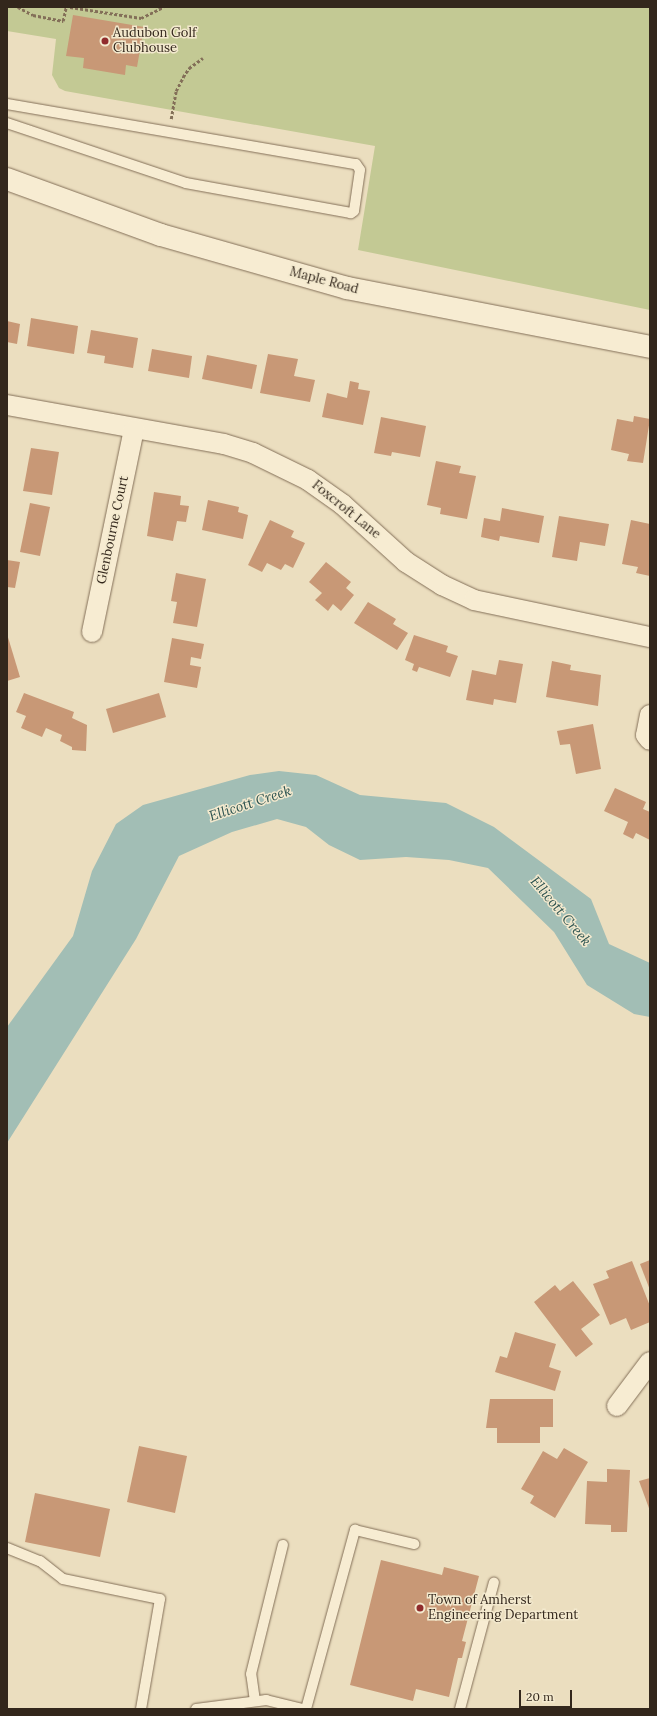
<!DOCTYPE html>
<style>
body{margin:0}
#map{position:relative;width:657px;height:1716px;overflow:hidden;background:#ebdebf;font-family:Lora,serif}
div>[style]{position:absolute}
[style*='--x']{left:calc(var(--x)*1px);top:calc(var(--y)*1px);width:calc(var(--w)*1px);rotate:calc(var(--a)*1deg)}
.green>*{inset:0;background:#c3c994}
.water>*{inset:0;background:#a2beb5}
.building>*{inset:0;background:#c89876}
.path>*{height:2.5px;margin-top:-1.25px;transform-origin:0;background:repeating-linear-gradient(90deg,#836f58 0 3px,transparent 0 5px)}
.roads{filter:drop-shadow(0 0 1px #836f58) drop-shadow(0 0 1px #836f58)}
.lane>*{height:10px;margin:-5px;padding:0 5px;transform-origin:5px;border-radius:5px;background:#f7ecd2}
.street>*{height:20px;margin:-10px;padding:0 10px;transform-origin:10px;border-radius:10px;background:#f7ecd2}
.secondary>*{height:22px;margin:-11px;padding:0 11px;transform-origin:11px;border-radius:11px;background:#f7ecd2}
.dots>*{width:11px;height:11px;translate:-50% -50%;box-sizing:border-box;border:2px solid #f3e9ce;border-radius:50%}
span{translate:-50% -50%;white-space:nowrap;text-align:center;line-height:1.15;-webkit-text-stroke:3px #f3e9ce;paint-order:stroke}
.poi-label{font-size:13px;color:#33271c}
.left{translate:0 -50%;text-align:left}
.street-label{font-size:13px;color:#33271c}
.water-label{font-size:14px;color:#2c5350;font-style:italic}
.frame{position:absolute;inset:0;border:8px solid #33271c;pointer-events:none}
.scale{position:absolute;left:519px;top:1690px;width:53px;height:18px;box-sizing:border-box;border:2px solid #33271c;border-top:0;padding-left:5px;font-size:12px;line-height:14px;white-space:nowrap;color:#33271c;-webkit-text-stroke:3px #f3e9ce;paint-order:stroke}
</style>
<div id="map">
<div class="green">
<div style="clip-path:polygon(7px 7px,650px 7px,650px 310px,358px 250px,375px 146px,65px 91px,59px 88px,52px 75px,56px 39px,7px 31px)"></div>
</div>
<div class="water">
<div style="clip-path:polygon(279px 771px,316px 775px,360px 795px,446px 803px,494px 827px,591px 899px,609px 944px,650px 963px,650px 1017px,634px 1014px,587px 985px,554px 932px,488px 868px,449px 860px,406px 857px,360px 860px,329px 845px,306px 827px,277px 819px,232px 832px,179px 856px,136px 939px,7px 1143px,7px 1027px,73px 936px,92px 871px,116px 824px,143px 805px,250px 775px)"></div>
</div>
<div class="building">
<div style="clip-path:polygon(73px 15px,144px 27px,137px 67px,126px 65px,125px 75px,83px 68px,84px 58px,66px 56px)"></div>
<div style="clip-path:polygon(31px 318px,78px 326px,74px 354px,27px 346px)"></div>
<div style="clip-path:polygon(7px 321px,20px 324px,17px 344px,7px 342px)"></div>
<div style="clip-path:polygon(91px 330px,138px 338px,133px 368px,104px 363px,105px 356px,87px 353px)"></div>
<div style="clip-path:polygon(152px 349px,192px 356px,189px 378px,148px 371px)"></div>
<div style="clip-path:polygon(268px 354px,298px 359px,294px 376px,315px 380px,310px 402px,260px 393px)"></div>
<div style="clip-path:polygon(207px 355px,257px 365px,252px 389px,202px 379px)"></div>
<div style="clip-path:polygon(350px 381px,359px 383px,358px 389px,370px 391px,363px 425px,322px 417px,327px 393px,347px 398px)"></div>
<div style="clip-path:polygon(634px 416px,650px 419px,643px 463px,627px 461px,629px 454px,611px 450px,617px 419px,633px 422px)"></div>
<div style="clip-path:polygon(381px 417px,426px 426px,420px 457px,392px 452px,391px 456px,374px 453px)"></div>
<div style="clip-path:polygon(31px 448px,59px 452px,52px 495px,23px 491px)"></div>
<div style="clip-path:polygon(436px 461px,461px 466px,459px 473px,476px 476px,467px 519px,440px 514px,441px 508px,427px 505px)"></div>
<div style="clip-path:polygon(154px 492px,181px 496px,180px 505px,189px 506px,186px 522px,177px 521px,173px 541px,147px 536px)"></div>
<div style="clip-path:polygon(208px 500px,239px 507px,238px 512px,248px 515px,243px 539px,202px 530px)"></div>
<div style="clip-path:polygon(30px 503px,50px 507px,40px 556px,20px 552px)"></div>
<div style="clip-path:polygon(502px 508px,544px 516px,539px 543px,500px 536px,499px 541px,481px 537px,484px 518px,500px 521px)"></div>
<div style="clip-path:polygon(559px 516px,609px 524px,605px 546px,580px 542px,577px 561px,552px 557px)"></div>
<div style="clip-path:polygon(270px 520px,294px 531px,291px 537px,305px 543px,293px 568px,285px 564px,281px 570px,267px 563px,262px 572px,248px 565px)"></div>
<div style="clip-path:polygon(631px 520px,650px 524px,650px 576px,636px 573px,638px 567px,622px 564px)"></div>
<div style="clip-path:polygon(7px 560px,20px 562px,15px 588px,7px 587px)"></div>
<div style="clip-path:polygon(326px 562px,351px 582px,346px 588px,354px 595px,341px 611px,333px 604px,328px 611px,315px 600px,322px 593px,309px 582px)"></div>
<div style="clip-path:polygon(176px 573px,206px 579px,197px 627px,173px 623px,177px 602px,171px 601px)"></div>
<div style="clip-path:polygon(368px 602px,396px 619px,393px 624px,408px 633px,397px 650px,354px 623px)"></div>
<div style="clip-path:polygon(7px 634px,20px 677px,7px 681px)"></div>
<div style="clip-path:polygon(414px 635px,448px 646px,446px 652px,458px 656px,450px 677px,419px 667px,417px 672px,412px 670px,414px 664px,405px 660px)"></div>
<div style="clip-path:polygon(172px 638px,204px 644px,201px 659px,191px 657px,190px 665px,201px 667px,197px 688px,164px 682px)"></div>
<div style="clip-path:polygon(499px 660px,523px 664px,516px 703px,494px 699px,493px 705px,466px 700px,472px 670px,496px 675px)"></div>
<div style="clip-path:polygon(552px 661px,571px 665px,570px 670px,601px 675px,598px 706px,546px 697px)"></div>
<div style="clip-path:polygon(24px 693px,74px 712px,72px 718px,87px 725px,86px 751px,72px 750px,72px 747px,60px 741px,62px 735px,46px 728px,42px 737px,21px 728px,26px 716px,16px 712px)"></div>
<div style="clip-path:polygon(159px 693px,166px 717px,113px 733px,106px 709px)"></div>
<div style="clip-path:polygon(593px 724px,601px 769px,576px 774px,570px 744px,560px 745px,557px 731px)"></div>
<div style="clip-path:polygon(615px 788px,646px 802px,643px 809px,650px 812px,650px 840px,636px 833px,633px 839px,623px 834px,628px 822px,604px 811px)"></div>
<div style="clip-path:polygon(650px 1260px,650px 1290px,640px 1264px)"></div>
<div style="clip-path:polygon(632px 1261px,650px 1306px,650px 1322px,631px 1330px,626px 1318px,610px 1325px,593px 1284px,609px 1278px,606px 1271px)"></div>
<div style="clip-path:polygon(573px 1281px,600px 1315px,581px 1329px,593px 1344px,576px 1357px,534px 1302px,555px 1285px,560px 1291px)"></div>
<div style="clip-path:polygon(515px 1332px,556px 1344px,549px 1367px,561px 1371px,555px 1391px,495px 1372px,500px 1356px,507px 1358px)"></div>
<div style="clip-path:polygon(490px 1399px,553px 1399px,553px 1427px,540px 1427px,540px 1443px,497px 1443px,497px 1428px,486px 1428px)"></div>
<div style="clip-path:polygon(139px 1446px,187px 1456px,175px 1513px,127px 1502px)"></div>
<div style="clip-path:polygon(564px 1448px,588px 1462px,555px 1518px,530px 1503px,534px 1496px,521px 1489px,543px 1451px,557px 1459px)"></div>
<div style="clip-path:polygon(607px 1469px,630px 1470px,627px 1532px,611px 1532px,611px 1525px,585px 1524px,587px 1481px,607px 1482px)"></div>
<div style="clip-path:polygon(650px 1478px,650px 1511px,639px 1481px)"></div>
<div style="clip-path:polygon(35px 1493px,110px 1509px,100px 1557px,25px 1542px)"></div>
<div style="clip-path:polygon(381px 1560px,442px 1575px,444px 1567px,479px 1576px,462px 1641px,466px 1642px,462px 1658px,458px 1658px,449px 1697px,416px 1689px,413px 1701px,350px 1685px)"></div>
</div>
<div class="path">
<div style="--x:18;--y:7;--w:17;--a:28"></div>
<div style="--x:33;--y:15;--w:31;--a:11"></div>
<div style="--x:63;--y:21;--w:14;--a:-78"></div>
<div style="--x:70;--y:7;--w:72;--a:8.8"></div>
<div style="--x:141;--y:18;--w:25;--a:-26"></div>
<div style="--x:171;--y:119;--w:28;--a:-80"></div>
<div style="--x:176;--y:91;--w:16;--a:-63"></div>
<div style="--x:183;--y:77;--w:11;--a:-56"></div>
<div style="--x:189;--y:68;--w:17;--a:-36"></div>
</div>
<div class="roads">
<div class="lane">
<div style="--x:7;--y:104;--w:354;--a:9.8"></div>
<div style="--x:356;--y:164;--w:7;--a:56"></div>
<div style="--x:360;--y:170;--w:41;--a:98.3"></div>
<div style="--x:354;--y:211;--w:4;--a:146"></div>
<div style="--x:351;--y:213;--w:168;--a:-169.7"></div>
<div style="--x:186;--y:183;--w:189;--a:-161.5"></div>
<div style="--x:7;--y:1548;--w:35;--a:22"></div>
<div style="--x:40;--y:1561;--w:29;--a:38"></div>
<div style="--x:63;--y:1579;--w:99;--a:11.7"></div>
<div style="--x:160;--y:1599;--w:112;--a:99.8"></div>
<div style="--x:255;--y:1701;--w:27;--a:-98"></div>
<div style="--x:251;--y:1674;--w:133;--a:-76.1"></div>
<div style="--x:196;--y:1709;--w:71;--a:-7.3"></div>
<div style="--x:266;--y:1700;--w:38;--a:14"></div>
<div style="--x:306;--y:1709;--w:186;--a:-74.7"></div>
<div style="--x:355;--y:1530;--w:61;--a:13.3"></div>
<div style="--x:460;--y:1709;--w:131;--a:-75"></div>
</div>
<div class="street">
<div style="--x:7;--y:405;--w:220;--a:10.2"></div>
<div style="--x:224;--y:444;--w:30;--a:17"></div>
<div style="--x:253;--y:453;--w:61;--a:26.1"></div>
<div style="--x:308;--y:480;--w:42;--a:35.2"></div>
<div style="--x:342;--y:504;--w:86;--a:42.2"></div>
<div style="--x:406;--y:562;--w:43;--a:32.6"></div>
<div style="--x:442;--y:585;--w:35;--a:25"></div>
<div style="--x:474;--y:600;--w:180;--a:11.9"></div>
<div style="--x:92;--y:632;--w:207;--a:-78.3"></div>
<div style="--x:650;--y:715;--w:20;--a:101"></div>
<div style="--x:646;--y:735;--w:6;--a:51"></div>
<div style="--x:617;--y:1406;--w:55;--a:-53.1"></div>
</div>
<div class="secondary">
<div style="--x:7;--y:179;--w:164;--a:20"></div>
<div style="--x:161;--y:235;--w:193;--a:15.9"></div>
<div style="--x:347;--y:288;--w:309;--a:11"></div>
</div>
</div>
<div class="dots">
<div style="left:105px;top:41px;background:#902b2c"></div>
<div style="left:420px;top:1608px;background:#902b2c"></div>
</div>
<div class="poi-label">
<span class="left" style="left:113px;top:41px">Audubon Golf<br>Clubhouse</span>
<span class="left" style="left:428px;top:1608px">Town of Amherst<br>Engineering Department</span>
</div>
<div class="street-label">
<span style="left:324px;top:281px;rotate:15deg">Maple Road</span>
<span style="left:346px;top:510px;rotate:39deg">Foxcroft Lane</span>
<span style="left:113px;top:530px;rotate:-78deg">Glenbourne Court</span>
</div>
<div class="water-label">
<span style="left:250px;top:803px;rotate:-18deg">Ellicott Creek</span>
<span style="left:561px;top:911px;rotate:50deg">Ellicott Creek</span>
</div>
<div class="frame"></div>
<div class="scale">20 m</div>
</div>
